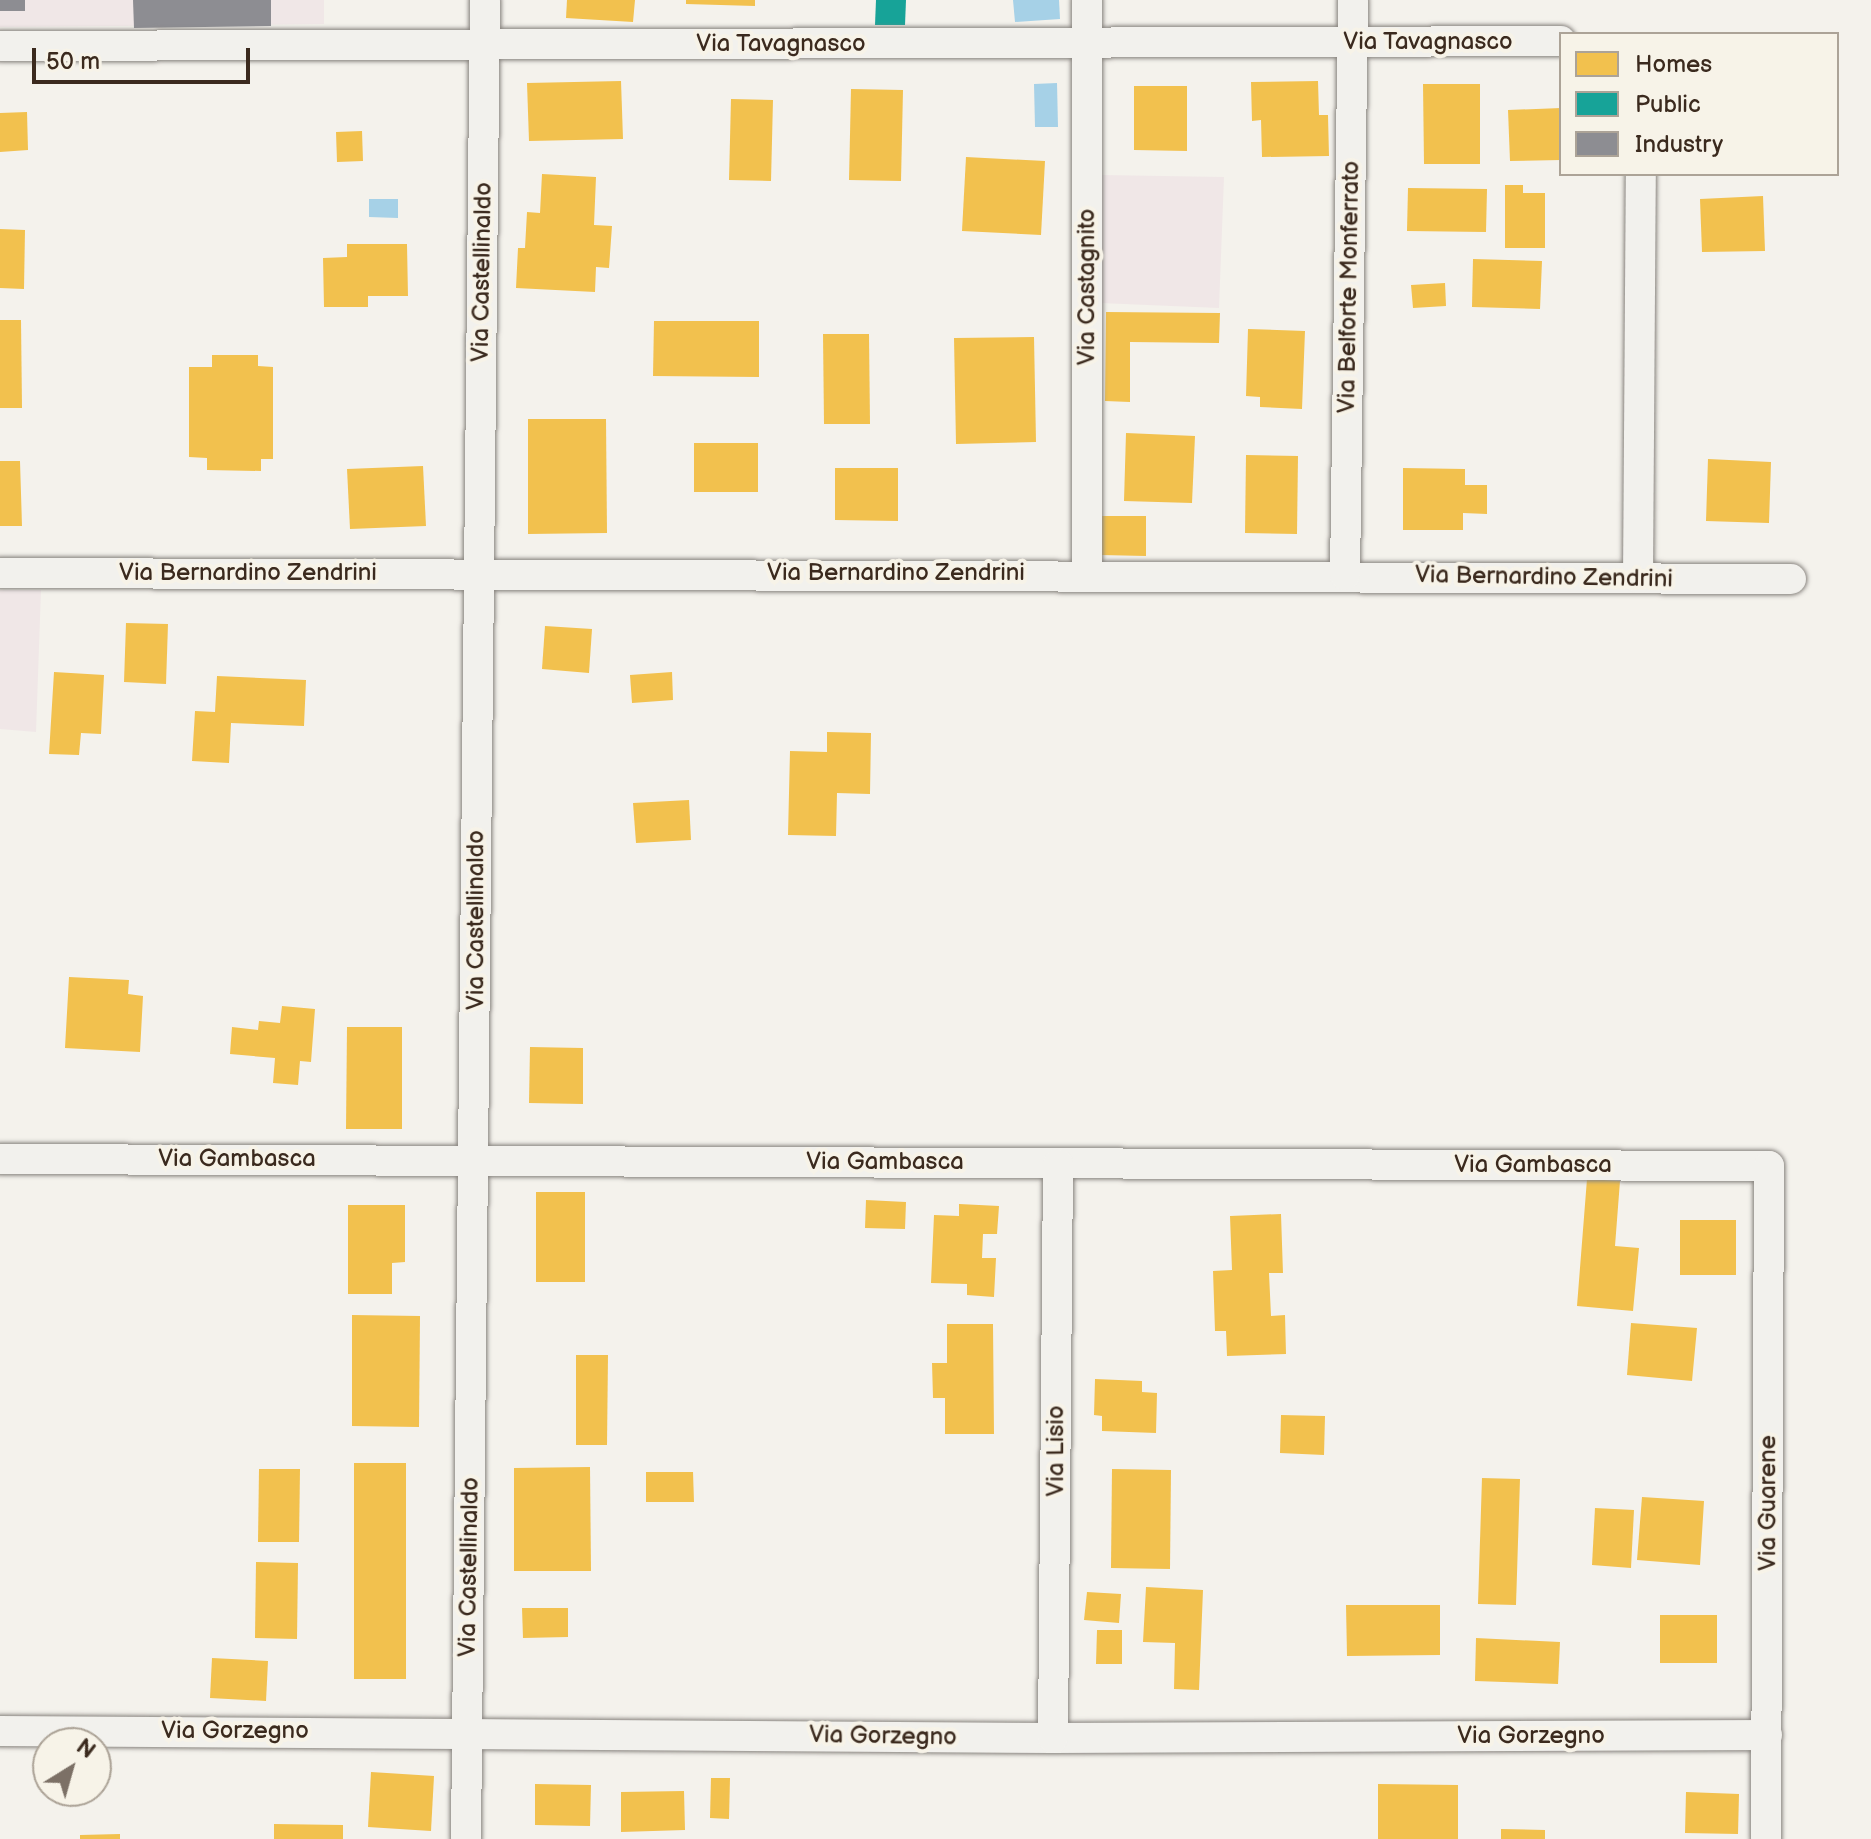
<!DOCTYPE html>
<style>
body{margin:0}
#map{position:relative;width:1871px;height:1839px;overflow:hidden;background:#f4f2ec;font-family:"Balsamiq Sans",sans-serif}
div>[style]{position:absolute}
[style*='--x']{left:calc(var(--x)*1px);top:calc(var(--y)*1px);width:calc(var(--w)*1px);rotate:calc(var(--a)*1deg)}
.built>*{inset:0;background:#f0e7e7}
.water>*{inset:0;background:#a6d1e7}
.homes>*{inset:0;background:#f2c14e}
.public>*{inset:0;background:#17a398}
.industry>*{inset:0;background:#8d8d92}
.roads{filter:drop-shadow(0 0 2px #898580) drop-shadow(0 0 2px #898580)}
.minor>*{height:30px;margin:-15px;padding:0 15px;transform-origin:15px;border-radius:15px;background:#f2f1ed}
span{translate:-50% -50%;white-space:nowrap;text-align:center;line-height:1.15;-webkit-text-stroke:8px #f7f3e8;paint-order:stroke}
.street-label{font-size:24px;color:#3b2a1e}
.legend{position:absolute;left:1559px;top:32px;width:280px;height:144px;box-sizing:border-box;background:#f7f3e8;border:2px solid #aca397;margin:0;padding:10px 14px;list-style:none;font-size:24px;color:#3b2a1e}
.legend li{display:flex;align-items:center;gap:16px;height:40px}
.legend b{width:40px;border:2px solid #aca397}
.north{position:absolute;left:32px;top:1727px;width:80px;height:80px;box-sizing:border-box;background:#f7f3e8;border:2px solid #aca397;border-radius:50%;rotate:37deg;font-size:22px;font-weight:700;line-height:32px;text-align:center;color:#3b2a1e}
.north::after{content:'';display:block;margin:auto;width:28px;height:36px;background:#7c7066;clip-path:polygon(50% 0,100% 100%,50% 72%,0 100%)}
.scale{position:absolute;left:32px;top:48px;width:218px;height:36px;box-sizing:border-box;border:4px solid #3b2a1e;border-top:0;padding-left:10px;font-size:24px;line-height:28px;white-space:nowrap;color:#3b2a1e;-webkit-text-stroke:6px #f7f3e8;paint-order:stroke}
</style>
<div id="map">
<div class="built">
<div style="clip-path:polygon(0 0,324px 0,324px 24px,0 27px)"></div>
<div style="clip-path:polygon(1102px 175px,1224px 177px,1219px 308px,1100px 303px)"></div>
<div style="clip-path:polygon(0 590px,41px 590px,36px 732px,0 729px)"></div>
</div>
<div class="water">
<div style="clip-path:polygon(1013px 0,1059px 0,1060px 19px,1015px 22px)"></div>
<div style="clip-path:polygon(1057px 83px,1058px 127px,1035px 127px,1034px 84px)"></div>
<div style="clip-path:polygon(369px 199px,398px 199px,398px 218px,369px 217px)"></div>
</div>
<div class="homes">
<div style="clip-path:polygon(567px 0,635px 0,633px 22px,566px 18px)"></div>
<div style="clip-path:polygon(686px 0,755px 0,755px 6px,686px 4px)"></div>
<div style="clip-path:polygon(621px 81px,623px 139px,529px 141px,527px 83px)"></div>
<div style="clip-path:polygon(1318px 81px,1319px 115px,1328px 115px,1329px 156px,1262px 157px,1261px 120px,1252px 121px,1251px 82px)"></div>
<div style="clip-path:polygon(1423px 84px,1480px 84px,1480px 164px,1424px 164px)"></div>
<div style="clip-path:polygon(1134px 86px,1187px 86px,1187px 151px,1134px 150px)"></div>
<div style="clip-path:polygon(851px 89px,903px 90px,901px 181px,849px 180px)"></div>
<div style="clip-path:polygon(731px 99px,773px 100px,771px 181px,729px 180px)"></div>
<div style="clip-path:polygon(1561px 108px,1561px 160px,1510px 161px,1508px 110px)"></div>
<div style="clip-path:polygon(27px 112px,28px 150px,0 152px,0 113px)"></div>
<div style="clip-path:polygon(362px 131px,363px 161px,337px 162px,336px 132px)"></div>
<div style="clip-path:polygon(966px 157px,1045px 161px,1041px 235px,962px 231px)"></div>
<div style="clip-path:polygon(542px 174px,596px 177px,594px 225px,612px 226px,609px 268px,596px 267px,595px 292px,516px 288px,518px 248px,525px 248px,527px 212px,540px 213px)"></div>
<div style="clip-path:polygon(1505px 185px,1523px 185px,1523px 193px,1545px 193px,1545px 248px,1505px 248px)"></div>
<div style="clip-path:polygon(1408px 188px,1487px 189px,1486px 232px,1407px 231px)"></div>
<div style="clip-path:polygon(1763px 196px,1765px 251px,1702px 252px,1700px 199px)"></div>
<div style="clip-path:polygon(0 229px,25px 230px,24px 289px,0 288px)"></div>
<div style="clip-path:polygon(347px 244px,407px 244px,408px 296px,368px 296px,368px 307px,324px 307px,323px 258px,347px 257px)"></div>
<div style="clip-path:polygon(1473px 259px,1542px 261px,1540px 309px,1472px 307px)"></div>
<div style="clip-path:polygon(1445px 283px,1446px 306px,1413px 308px,1411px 285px)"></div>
<div style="clip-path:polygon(1106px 312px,1220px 313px,1219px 343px,1130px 342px,1130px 402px,1105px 401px)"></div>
<div style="clip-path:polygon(0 320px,21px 320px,22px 408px,0 408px)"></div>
<div style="clip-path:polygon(654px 321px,759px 321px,759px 377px,653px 376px)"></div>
<div style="clip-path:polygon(1248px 329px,1305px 331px,1302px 409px,1260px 407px,1260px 397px,1246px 396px)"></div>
<div style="clip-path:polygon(823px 334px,869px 334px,870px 424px,824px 424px)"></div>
<div style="clip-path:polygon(1034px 337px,1036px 442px,956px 444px,954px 338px)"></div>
<div style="clip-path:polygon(212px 355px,258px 355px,258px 366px,273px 367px,273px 459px,261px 459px,261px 471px,207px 470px,207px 458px,189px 457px,189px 367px,212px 367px)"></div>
<div style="clip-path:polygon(528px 419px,606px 419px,607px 533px,528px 534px)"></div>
<div style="clip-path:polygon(1126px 433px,1195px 436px,1192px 503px,1124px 501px)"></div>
<div style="clip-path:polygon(694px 443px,758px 443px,758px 492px,694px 492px)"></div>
<div style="clip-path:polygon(1246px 455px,1298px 456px,1297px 534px,1245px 533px)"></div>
<div style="clip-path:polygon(1708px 459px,1771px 462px,1769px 523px,1706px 521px)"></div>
<div style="clip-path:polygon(0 461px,20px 461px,22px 526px,0 526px)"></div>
<div style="clip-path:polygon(423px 466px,426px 526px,350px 529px,347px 469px)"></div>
<div style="clip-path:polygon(835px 468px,898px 468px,898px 521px,835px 520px)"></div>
<div style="clip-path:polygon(1403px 468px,1465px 469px,1465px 485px,1487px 485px,1487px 514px,1463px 513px,1463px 530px,1403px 530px)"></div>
<div style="clip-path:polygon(1100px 516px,1146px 516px,1146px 556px,1100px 555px)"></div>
<div style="clip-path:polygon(126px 623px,168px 624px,166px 684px,124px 682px)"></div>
<div style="clip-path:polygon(545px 626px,592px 629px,589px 673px,542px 669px)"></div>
<div style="clip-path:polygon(54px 672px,104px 675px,101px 734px,81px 733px,79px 755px,49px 754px)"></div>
<div style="clip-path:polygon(672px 672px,673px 700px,632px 703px,630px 675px)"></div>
<div style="clip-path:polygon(217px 676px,306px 680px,304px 726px,231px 723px,229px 763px,192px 761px,195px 711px,215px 712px)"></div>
<div style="clip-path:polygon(827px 732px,871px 733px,870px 794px,837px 793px,836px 836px,788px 835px,790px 751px,827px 752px)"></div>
<div style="clip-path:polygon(689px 800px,691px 840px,636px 843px,633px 803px)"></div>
<div style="clip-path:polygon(69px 977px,129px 980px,128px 994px,143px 996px,140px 1052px,65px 1048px)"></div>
<div style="clip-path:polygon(282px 1006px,315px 1009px,311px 1062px,300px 1061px,298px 1085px,273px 1083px,275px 1058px,230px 1054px,232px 1027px,258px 1030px,259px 1021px,280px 1023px)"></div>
<div style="clip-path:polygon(347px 1027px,402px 1027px,402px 1129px,346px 1129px)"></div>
<div style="clip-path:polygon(530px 1047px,583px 1048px,583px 1104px,529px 1103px)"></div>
<div style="clip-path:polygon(1587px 1179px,1620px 1181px,1615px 1246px,1639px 1248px,1633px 1311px,1577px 1306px)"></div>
<div style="clip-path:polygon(536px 1192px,585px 1192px,585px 1282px,536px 1282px)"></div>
<div style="clip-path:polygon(866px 1200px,906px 1202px,905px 1229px,865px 1228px)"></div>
<div style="clip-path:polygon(959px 1204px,999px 1206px,997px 1234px,983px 1234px,982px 1258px,996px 1258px,994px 1297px,967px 1295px,967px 1284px,931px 1283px,934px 1215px,959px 1216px)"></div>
<div style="clip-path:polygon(348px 1205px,405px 1205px,405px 1262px,392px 1263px,392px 1294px,348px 1294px)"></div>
<div style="clip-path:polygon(1281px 1214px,1283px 1273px,1269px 1273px,1271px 1316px,1285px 1315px,1286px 1354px,1227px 1356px,1226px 1331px,1215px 1331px,1213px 1271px,1232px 1270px,1230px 1216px)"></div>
<div style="clip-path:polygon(1680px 1220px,1736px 1220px,1736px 1275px,1680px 1275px)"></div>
<div style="clip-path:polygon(352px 1315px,420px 1316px,419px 1427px,352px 1426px)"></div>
<div style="clip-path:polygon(1631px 1323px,1697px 1328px,1692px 1381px,1627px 1375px)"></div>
<div style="clip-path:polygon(947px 1324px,993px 1324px,994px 1434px,945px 1434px,945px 1398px,933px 1398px,932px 1363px,947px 1363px)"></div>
<div style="clip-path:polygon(576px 1355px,608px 1355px,607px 1445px,576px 1445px)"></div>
<div style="clip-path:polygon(1095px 1379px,1142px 1381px,1142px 1392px,1157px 1393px,1156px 1433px,1102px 1431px,1102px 1416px,1094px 1415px)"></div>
<div style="clip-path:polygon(1281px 1415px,1325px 1416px,1324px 1455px,1280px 1453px)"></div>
<div style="clip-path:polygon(354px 1463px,406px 1463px,406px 1679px,354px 1679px)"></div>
<div style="clip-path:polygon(590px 1467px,591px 1571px,514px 1571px,514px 1468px)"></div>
<div style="clip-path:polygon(259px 1469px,300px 1469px,299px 1542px,258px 1542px)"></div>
<div style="clip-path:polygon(1112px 1469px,1171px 1470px,1170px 1569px,1111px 1568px)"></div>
<div style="clip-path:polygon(646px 1472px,693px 1472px,694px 1502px,646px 1502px)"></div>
<div style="clip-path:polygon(1482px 1478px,1520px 1479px,1516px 1605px,1478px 1604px)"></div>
<div style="clip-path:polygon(1642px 1497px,1704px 1501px,1700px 1565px,1637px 1560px)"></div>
<div style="clip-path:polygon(1595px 1508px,1634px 1510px,1631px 1568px,1592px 1565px)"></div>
<div style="clip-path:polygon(256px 1562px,298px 1563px,297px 1639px,255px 1638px)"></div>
<div style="clip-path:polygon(1146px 1587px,1203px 1590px,1199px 1690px,1174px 1689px,1175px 1643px,1143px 1642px)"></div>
<div style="clip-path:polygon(1087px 1592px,1121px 1594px,1119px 1623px,1084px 1620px)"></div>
<div style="clip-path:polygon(1346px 1605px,1440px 1605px,1440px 1655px,1347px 1656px)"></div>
<div style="clip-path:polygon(522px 1608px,568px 1608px,568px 1637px,523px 1638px)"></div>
<div style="clip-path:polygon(1660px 1615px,1717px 1615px,1717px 1663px,1660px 1663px)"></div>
<div style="clip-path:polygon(1097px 1630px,1122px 1630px,1122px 1664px,1096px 1664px)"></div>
<div style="clip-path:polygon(1476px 1638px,1560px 1642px,1558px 1684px,1475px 1681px)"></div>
<div style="clip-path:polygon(212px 1658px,268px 1661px,266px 1701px,210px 1698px)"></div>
<div style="clip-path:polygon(371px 1772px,434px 1776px,431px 1831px,368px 1827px)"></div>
<div style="clip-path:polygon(711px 1778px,730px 1778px,729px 1819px,710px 1818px)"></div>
<div style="clip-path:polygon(535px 1784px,591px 1785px,590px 1826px,535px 1825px)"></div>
<div style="clip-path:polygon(1378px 1784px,1458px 1785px,1458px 1839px,1378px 1839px)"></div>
<div style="clip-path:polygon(684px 1791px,685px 1830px,621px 1832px,621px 1792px)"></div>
<div style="clip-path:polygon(1686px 1792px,1739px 1794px,1738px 1834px,1685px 1833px)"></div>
<div style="clip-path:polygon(274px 1824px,343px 1825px,343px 1839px,274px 1839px)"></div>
<div style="clip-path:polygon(1501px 1829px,1545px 1830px,1545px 1839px,1501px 1839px)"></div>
<div style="clip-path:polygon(120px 1834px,120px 1839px,80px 1839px,80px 1835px)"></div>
</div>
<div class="public">
<div style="clip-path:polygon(876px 0,906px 0,905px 25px,875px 25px)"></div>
</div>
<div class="industry">
<div style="clip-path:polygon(0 0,25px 0,25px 11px,0 11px)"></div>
<div style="clip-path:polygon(133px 0,271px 0,271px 26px,134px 28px)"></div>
</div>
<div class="roads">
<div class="minor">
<div style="--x:1087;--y:0;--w:573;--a:90"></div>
<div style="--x:0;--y:46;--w:1561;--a:-0.18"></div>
<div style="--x:0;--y:573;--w:1791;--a:0.19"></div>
<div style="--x:1345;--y:575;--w:575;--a:-89.2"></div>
<div style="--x:1638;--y:578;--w:404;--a:-89.6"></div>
<div style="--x:0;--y:1159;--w:1769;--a:0.23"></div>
<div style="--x:1769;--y:1166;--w:673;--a:90.26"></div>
<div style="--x:0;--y:1731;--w:1053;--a:0.38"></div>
<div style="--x:1053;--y:1738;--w:714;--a:-0.24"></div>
<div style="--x:1053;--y:1738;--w:574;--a:-89.5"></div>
<div style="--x:466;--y:1839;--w:1839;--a:-89.41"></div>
</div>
</div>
<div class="street-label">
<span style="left:1428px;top:42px">Via Tavagnasco</span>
<span style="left:781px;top:44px">Via Tavagnasco</span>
<span style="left:482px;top:272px;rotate:-89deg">Via Castellinaldo</span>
<span style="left:1087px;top:287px;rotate:-90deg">Via Castagnito</span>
<span style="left:1349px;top:287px;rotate:-89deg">Via Belforte Monferrato</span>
<span style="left:248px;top:573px">Via Bernardino Zendrini</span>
<span style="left:896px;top:573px">Via Bernardino Zendrini</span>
<span style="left:1544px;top:577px;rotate:1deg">Via Bernardino Zendrini</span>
<span style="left:476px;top:920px;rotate:-90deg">Via Castellinaldo</span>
<span style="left:237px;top:1159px">Via Gambasca</span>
<span style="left:885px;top:1162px">Via Gambasca</span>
<span style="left:1533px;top:1165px">Via Gambasca</span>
<span style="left:1056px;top:1451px;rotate:-90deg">Via Lisio</span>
<span style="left:1768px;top:1503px;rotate:-90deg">Via Guarene</span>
<span style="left:469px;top:1567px;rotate:-89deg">Via Castellinaldo</span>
<span style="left:235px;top:1731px">Via Gorzegno</span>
<span style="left:883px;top:1736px;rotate:1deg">Via Gorzegno</span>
<span style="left:1531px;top:1736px">Via Gorzegno</span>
</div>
<ul class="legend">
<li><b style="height:22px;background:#f2c14e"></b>Homes</li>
<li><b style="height:22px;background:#17a398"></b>Public</li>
<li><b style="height:22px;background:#8d8d92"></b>Industry</li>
</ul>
<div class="north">N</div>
<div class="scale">50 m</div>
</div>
